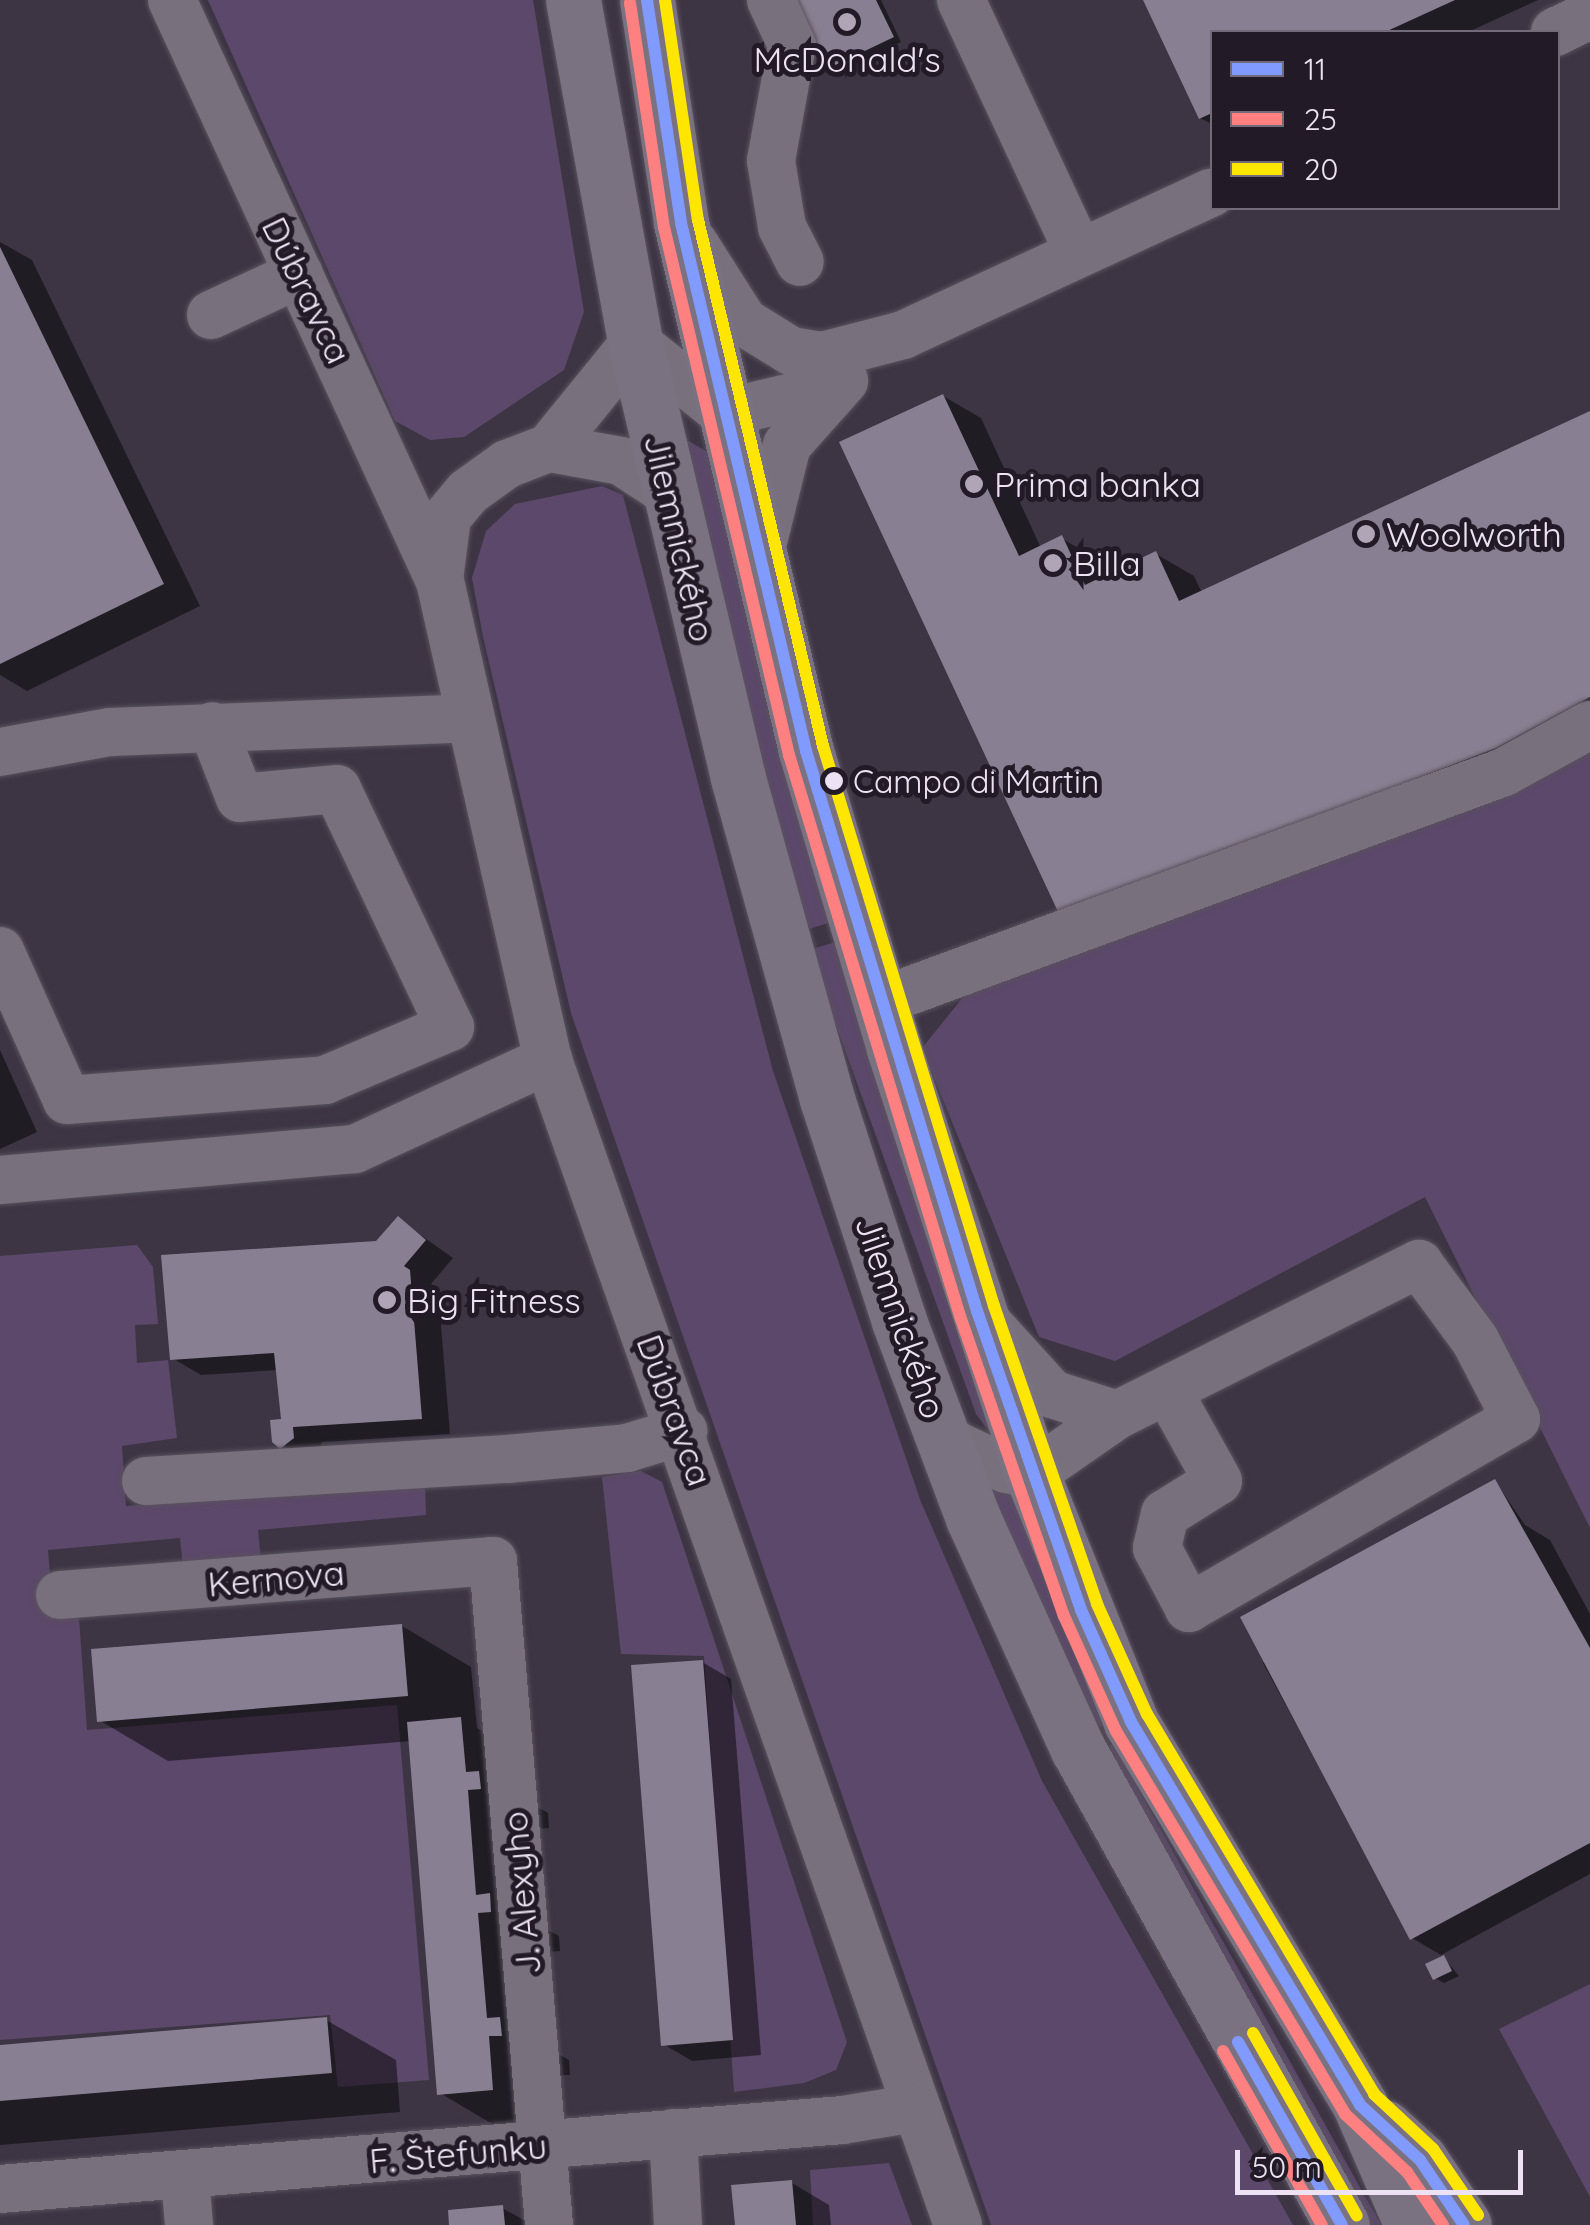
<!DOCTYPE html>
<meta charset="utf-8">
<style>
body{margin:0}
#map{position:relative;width:1590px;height:2225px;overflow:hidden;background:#3d3544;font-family:Quicksand,sans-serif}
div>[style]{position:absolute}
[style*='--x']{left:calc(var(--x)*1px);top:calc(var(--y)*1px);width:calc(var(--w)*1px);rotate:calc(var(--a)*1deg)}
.green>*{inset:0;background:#5c486a}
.shadow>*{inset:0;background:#0007}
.building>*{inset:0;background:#897f92}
.roads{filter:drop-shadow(0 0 2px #59525e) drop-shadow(0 0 2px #59525e)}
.minor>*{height:48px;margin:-24px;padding:0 24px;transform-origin:24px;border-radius:24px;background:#78717d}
.major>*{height:55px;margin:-27.5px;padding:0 27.5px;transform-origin:27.5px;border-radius:27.5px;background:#7a7181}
.bus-1>*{height:12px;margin:-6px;padding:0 6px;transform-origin:6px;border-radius:6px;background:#809afe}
.bus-2>*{height:12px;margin:-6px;padding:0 6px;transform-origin:6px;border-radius:6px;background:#ff8080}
.bus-3>*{height:12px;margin:-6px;padding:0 6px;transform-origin:6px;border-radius:6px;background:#ffe600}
.dots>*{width:28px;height:28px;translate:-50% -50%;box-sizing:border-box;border:5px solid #221b27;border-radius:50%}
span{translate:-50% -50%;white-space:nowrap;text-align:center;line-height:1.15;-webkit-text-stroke:10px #221b27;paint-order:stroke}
.bus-label{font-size:32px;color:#ece2f3}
.left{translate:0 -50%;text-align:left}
.poi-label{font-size:35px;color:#ece2f3}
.street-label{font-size:35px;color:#ece2f3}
.legend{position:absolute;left:1210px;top:30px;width:350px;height:180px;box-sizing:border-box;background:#221b27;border:2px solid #736b79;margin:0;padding:12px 18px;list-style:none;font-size:30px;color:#ece2f3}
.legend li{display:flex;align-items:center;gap:20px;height:50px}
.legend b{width:50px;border:2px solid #736b79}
.scale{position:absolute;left:1235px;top:2150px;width:288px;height:45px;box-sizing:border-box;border:5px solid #ece2f3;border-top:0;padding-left:12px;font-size:30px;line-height:35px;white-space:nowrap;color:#ece2f3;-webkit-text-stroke:8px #221b27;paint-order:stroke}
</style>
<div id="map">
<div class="green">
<div style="clip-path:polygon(208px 0,533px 0,584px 312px,564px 370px,464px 437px,430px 440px,395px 421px)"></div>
<div style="clip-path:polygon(685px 439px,713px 455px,832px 922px,802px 931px)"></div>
<div style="clip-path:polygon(602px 486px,623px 495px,773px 1071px,921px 1502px,1042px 1781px,1293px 2225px,991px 2225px,571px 1013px,483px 637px,472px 578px,486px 531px,515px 504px)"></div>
<div style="clip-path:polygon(1590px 748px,1590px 1528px,1425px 1197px,1115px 1361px,1039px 1337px,922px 1048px,968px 991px)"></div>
<div style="clip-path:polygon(839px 941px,996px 1440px,976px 1414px,809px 950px)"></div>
<div style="clip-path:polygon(137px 1245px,153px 1267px,158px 1324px,135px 1325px,137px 1363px,168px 1360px,177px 1438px,122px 1446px,126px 1506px,425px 1483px,426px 1515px,258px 1530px,261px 1561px,183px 1567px,180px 1538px,48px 1550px,54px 1620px,78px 1604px,87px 1730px,397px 1705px,429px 2080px,338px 2087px,330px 2015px,0 2040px,0 1256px)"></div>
<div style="clip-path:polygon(641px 1471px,662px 1482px,847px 2042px,836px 2070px,804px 2083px,734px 2092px,704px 1656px,621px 1654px,602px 1477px)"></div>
<div style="clip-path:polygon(982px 1473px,1011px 1488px,1104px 1725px,1097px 1729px)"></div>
<div style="clip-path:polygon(1113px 1744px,1381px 2225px,1368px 2225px,1107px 1747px)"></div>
<div style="clip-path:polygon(1590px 1984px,1590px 2197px,1499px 2029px)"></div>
<div style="clip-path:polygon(889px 2163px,912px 2225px,813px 2225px,810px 2170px)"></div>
</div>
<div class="shadow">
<div style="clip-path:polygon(793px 0,881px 0,901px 42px,834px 74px,825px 69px)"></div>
<div style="clip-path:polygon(1145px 0,1538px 0,1468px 32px,1212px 32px,1212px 124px,1200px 118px)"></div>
<div style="clip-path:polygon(0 242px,32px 260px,200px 606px,27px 691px,0 675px)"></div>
<div style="clip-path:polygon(943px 396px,981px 418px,1041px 548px,1061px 538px,1099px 560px,1107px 577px,1156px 554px,1194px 576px,1202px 593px,1590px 412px,1590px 739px,1100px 936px)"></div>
<div style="clip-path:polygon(0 1050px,37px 1132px,0 1149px)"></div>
<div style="clip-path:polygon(398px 1219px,453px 1258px,431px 1284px,438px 1289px,450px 1434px,322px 1442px,316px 1462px,274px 1441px,284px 1422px,278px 1370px,201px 1375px,172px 1358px,377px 1244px)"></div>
<div style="clip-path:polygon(1495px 1481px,1525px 1525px,1550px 1540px,1590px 1614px,1590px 1874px,1441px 1955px,1412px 1938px,1263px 1663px)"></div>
<div style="clip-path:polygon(402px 1626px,471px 1667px,477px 1728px,530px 1759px,534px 1805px,548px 1813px,549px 1828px,536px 1829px,544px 1928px,559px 1936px,560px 1951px,547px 1952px,555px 2052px,569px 2060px,570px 2075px,557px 2075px,509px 2134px,440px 2093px,411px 1741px,168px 1761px,99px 1720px)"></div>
<div style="clip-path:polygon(702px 1662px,731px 1679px,761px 2055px,692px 2061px,663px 2044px)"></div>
<div style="clip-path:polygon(1444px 1958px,1459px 1976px,1444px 1983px,1435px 1978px)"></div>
<div style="clip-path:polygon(326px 2020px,396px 2060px,400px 2112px,0 2145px,0 2048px)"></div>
<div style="clip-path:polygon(792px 2183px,829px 2205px,831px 2225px,737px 2225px)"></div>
<div style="clip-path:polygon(502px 2208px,533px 2225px,452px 2225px)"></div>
</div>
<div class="building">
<div style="clip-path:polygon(790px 0,876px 0,894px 37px,823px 71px)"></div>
<div style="clip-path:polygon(1143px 0,1455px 0,1385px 32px,1212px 32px,1212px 113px,1199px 119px)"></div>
<div style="clip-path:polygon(0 247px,164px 584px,0 664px)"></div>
<div style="clip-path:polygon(943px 394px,1019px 556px,1062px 535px,1085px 585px,1156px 551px,1179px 601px,1590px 411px,1590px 697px,1496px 748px,1060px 916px,839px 442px)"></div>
<div style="clip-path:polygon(398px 1216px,426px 1240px,404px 1266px,410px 1270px,422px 1419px,293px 1427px,294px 1438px,280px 1449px,272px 1442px,270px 1420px,281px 1419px,274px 1353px,170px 1360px,161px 1255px,376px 1241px)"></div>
<div style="clip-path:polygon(1495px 1479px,1590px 1648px,1590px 1843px,1410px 1940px,1240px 1617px)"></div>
<div style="clip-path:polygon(402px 1624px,408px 1696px,97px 1722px,91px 1649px)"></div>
<div style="clip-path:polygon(703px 1660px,733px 2040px,661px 2046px,631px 1665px)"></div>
<div style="clip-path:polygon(461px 1717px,466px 1772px,479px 1771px,481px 1789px,468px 1790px,476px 1895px,490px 1893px,491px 1912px,478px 1913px,487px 2018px,500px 2017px,502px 2036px,489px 2036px,493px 2090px,437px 2095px,407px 1722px)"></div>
<div style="clip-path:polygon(1444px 1955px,1452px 1971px,1433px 1980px,1425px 1964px)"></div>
<div style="clip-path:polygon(327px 2017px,332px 2073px,0 2101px,0 2045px)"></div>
<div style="clip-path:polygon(792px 2180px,796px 2225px,735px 2225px,731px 2185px)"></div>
<div style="clip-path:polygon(503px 2205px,505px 2225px,449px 2225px,448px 2210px)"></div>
</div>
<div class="roads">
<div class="minor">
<div style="--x:172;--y:0;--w:640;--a:65.24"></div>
<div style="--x:440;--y:581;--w:491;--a:77.3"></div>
<div style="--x:548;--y:1060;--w:1235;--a:70.61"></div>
<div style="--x:771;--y:0;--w:50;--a:65"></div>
<div style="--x:792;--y:45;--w:118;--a:100.3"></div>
<div style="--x:771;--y:161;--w:67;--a:80.5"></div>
<div style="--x:782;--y:227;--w:39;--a:63"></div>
<div style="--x:961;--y:0;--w:279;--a:65"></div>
<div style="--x:1555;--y:32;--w:39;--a:-26"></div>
<div style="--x:693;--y:242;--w:95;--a:57.5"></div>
<div style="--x:744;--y:322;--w:55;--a:31.7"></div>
<div style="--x:791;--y:351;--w:31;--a:9"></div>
<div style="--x:822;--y:356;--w:84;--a:-14.5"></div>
<div style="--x:903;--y:335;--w:340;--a:-24.8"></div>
<div style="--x:211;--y:315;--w:97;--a:-25"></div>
<div style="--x:549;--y:448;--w:73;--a:10.2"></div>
<div style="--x:621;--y:461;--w:56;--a:33.4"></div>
<div style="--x:759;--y:558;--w:116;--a:-76.1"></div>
<div style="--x:787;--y:445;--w:86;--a:-48.3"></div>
<div style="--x:440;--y:572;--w:55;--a:-82.7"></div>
<div style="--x:447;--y:517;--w:33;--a:-50"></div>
<div style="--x:468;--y:492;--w:48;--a:-35.7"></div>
<div style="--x:507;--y:464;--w:45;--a:-20.9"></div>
<div style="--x:549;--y:448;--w:136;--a:-50.9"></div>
<div style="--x:635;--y:342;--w:114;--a:38.6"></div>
<div style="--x:724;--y:413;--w:114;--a:-13.2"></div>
<div style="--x:0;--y:752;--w:112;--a:-10.3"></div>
<div style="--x:110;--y:732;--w:360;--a:-2.2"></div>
<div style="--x:0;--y:951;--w:163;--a:65.8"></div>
<div style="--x:67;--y:1100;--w:259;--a:-4.4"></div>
<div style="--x:325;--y:1080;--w:136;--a:-23"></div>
<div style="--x:450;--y:1027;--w:263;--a:-115.4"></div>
<div style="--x:337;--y:789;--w:97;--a:174.7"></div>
<div style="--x:240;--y:798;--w:77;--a:-111.3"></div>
<div style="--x:879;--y:1002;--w:666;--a:-20.2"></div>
<div style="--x:1504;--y:772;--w:98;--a:-28.7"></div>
<div style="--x:0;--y:1180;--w:356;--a:-5"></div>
<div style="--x:355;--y:1149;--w:213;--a:-24.8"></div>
<div style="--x:983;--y:1318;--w:103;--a:47.8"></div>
<div style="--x:1052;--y:1394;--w:68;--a:17.9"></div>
<div style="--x:943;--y:1439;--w:70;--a:25.5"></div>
<div style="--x:1006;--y:1469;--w:26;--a:11"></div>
<div style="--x:1032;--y:1474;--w:103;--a:-34.8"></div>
<div style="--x:1117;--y:1415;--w:338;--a:-26.6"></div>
<div style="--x:1419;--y:1264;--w:94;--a:53.6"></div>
<div style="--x:1475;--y:1340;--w:89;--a:62.6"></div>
<div style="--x:1516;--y:1419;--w:378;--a:150"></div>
<div style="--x:1189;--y:1608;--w:68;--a:-118.1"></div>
<div style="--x:1157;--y:1548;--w:35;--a:-77"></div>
<div style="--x:1165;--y:1514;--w:62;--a:-31.9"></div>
<div style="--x:1218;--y:1481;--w:103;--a:-119.1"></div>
<div style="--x:146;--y:1481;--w:362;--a:-3.5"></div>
<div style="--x:507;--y:1459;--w:121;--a:-5.2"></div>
<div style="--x:627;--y:1448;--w:59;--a:-16.9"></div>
<div style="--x:60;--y:1595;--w:434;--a:-4.5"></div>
<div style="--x:493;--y:1561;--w:666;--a:85.18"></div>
<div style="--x:673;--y:2133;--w:92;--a:86.9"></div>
<div style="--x:185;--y:2178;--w:47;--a:85.1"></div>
<div style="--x:0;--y:2189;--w:845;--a:-4.68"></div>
<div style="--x:842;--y:2120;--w:75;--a:-9.2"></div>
</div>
<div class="major">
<div style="--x:573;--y:0;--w:348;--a:79.7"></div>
<div style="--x:635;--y:342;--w:448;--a:76.7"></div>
<div style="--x:738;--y:778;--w:333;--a:74.5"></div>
<div style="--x:827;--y:1099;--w:233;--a:72"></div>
<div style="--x:899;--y:1321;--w:210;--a:69.4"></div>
<div style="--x:973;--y:1518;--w:254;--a:65.6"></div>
<div style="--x:1078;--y:1749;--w:544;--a:60.99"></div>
<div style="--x:647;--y:0;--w:226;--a:81.3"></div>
<div style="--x:681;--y:223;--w:543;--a:76.68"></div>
<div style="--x:806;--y:751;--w:311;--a:73.5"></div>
<div style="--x:894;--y:1049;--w:447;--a:72"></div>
<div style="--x:1032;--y:1474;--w:267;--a:68.2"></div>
<div style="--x:1131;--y:1722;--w:446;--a:59.1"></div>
<div style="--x:1360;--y:2105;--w:131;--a:66.6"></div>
<div style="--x:1384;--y:2127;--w:49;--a:42.5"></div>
<div style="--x:1420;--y:2160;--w:78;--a:55.9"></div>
</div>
</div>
<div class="bus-1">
<div style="--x:647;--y:0;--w:226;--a:81.3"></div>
<div style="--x:681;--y:223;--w:543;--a:76.68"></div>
<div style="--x:806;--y:751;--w:586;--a:73.02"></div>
<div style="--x:977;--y:1311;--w:317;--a:70.8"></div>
<div style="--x:1081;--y:1610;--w:123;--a:65.9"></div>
<div style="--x:1131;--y:1722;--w:446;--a:59.1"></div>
<div style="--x:1360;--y:2105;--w:81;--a:42.5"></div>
<div style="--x:1420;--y:2160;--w:78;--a:55.9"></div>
<div style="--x:1238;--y:2042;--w:210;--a:60.4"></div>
</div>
<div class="bus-2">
<div style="--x:630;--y:3;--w:227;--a:81.4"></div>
<div style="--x:664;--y:227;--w:543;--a:76.68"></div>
<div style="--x:789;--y:755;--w:586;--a:73.05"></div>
<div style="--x:960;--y:1316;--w:318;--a:70.9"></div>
<div style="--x:1064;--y:1616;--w:126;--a:65.7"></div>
<div style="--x:1116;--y:1731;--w:446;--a:59.1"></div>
<div style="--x:1345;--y:2114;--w:85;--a:43.1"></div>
<div style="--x:1407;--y:2172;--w:64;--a:55.8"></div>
<div style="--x:1223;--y:2051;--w:200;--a:60.4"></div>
</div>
<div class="bus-3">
<div style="--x:665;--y:0;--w:222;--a:81.5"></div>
<div style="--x:698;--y:220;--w:541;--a:76.63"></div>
<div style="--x:823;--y:746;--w:586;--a:73.02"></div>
<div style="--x:994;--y:1306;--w:315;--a:70.9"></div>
<div style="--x:1097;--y:1604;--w:121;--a:65.6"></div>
<div style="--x:1147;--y:1714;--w:443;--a:59.1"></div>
<div style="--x:1374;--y:2094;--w:81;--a:43"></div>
<div style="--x:1433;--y:2149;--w:80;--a:55.7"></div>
<div style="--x:1253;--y:2033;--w:210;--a:60.4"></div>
</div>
<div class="dots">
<div style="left:847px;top:22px;background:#afa5b6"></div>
<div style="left:974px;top:484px;background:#afa5b6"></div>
<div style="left:1366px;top:534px;background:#afa5b6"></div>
<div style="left:1053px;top:563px;background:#afa5b6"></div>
<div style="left:834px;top:781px;background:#ece2f3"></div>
<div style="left:387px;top:1300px;background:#afa5b6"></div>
</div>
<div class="bus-label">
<span class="left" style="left:853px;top:781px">Campo di Martin</span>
</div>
<div class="poi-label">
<span style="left:847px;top:59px">McDonald's</span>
<span class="left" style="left:994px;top:484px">Prima banka</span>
<span class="left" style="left:1386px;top:534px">Woolworth</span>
<span class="left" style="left:1073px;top:563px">Billa</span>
<span class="left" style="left:407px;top:1300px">Big Fitness</span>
</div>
<div class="street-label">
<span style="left:307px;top:290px;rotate:64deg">Dúbravca</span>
<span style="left:680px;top:538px;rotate:77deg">Jilemnického</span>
<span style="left:901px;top:1317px;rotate:71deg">Jilemnického</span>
<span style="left:675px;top:1410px;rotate:70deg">Dúbravca</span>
<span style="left:276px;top:1578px;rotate:-5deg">Kernova</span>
<span style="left:521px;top:1893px;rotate:-95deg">J. Alexyho</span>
<span style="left:458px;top:2153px;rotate:-5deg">F. Štefunku</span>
</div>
<ul class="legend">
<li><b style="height:12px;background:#809afe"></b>11</li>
<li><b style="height:12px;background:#ff8080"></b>25</li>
<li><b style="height:12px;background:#ffe600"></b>20</li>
</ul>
<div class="scale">50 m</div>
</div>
